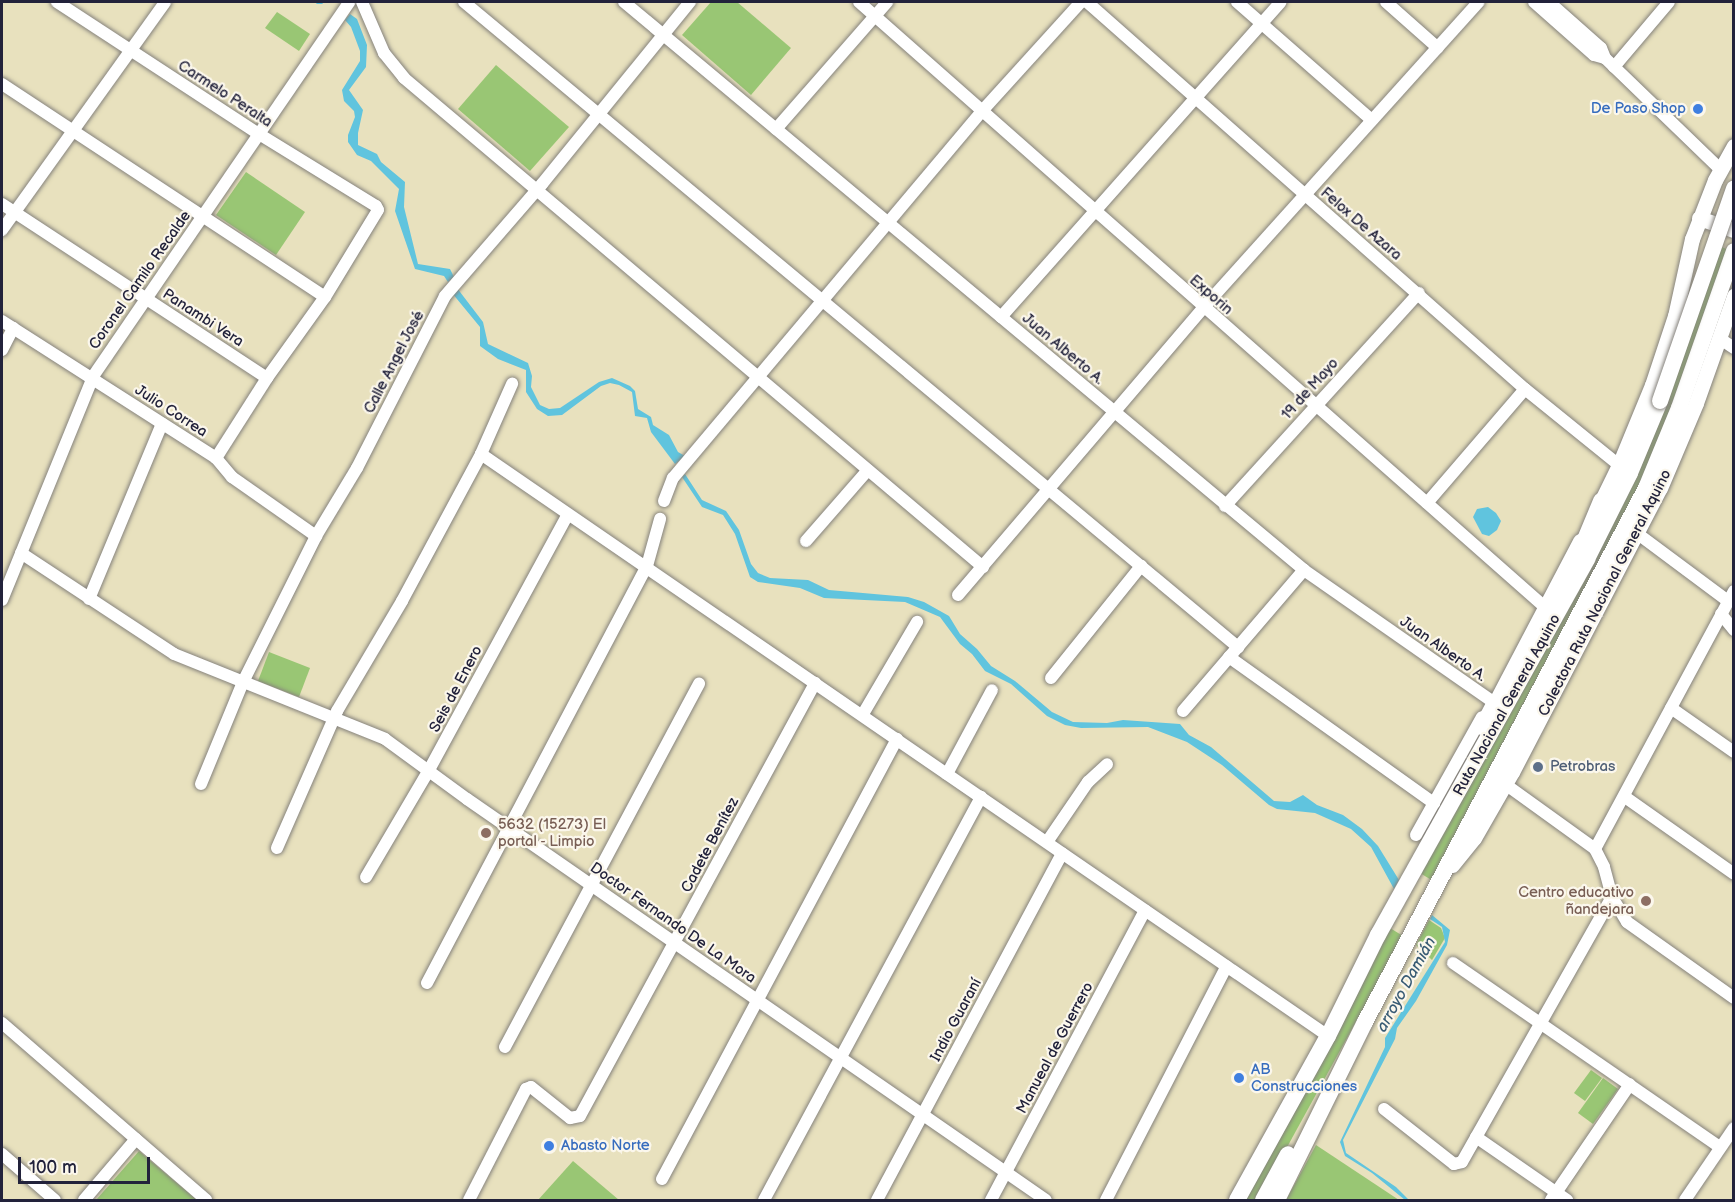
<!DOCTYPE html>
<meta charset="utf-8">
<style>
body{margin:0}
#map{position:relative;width:1735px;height:1202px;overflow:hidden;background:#e8e1be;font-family:"Balsamiq Sans",sans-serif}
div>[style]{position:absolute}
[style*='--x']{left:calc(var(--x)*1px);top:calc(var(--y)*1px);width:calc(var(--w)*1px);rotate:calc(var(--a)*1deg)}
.green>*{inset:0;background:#99c674}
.water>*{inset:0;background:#60c4de}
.stream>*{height:3px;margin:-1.5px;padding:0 1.5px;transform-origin:1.5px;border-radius:1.5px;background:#60c4de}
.roads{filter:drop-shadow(0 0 2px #85827c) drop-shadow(0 0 2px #85827c)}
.minor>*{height:12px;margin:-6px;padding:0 6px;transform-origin:6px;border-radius:6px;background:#fff}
.major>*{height:15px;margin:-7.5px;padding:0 7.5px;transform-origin:7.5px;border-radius:7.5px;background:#fff}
.highway>*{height:16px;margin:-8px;padding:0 8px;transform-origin:8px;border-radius:8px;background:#fff}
.bridges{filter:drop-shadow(0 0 2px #85827c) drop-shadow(0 0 2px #85827c)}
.highway-bridge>*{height:16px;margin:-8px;padding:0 8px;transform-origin:8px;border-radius:8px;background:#fff}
.dots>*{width:16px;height:16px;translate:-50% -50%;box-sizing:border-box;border:3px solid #fbf7ec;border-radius:50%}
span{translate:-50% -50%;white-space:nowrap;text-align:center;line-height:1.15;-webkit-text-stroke:4.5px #fbf7ec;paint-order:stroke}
.street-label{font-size:15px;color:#22223b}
.shop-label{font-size:15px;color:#366cbe}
.right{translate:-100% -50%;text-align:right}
.left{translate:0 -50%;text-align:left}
.service-label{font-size:15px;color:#4e5e75}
.education-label{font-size:15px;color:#785e54}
.water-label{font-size:16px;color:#385b74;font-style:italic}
.frame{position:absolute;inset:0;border:3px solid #22223b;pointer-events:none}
.scale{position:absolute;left:18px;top:1157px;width:132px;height:27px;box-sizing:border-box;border:3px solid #22223b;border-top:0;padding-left:8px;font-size:18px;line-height:21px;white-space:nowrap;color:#22223b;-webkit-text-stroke:4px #fbf7ec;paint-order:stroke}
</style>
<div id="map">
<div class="green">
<div style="clip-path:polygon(711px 2px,737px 2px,791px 48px,751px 95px,682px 35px)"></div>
<div style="clip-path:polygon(277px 12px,310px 34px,299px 51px,265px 28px)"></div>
<div style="clip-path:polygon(496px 65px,569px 127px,530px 171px,458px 109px)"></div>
<div style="clip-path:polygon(246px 172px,305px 212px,276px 255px,216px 215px)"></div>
<div style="clip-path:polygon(1719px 246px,1729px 250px,1643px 481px,1433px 881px,1420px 873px)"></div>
<div style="clip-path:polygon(269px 652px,310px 668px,299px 697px,258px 681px)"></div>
<div style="clip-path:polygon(1429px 920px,1441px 928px,1445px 938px,1432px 960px,1416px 945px)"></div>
<div style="clip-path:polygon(1390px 928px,1403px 936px,1258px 1200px,1246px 1200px)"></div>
<div style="clip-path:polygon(1591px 1070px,1602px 1078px,1585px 1101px,1574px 1093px)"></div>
<div style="clip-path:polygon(1603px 1078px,1618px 1089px,1593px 1124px,1578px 1113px)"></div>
<div style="clip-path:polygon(1316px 1145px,1399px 1200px,1286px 1200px)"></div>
<div style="clip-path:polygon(139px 1151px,197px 1200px,96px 1200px)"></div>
<div style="clip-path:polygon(573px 1161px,619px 1200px,538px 1200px)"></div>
</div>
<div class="water">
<div style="clip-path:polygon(350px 14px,357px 19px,367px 45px,366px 67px,349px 90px,363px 110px,358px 133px,358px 145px,377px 154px,381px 162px,405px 182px,404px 207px,418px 264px,450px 269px,454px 277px,448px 282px,444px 276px,415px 269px,395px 211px,399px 189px,371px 161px,357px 155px,348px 142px,348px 135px,355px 117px,354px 111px,344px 101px,342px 90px,360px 61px,360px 51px,351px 27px,345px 20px)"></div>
<div style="clip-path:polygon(457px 288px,483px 322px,488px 344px,528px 363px,532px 376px,531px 387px,540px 405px,549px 409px,560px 408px,599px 382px,612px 378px,630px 386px,635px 391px,638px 409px,651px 417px,653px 425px,669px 435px,678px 452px,685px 456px,675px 464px,651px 432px,647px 418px,635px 416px,632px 392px,619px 385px,610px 383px,601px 386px,562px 415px,548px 416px,537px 409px,526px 392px,526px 370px,498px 359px,480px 346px,480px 327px,452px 293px)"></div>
<div style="clip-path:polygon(685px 474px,702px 500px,726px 511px,739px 530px,751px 564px,758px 573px,770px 578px,808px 580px,829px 590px,908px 597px,924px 602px,949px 616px,960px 634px,977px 649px,991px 666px,1015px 681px,1052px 712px,1073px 722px,1107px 723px,1123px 720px,1180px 724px,1189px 735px,1211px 747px,1274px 801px,1290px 802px,1303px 795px,1317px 805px,1343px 815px,1362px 829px,1378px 846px,1399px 880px,1394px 889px,1371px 847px,1351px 829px,1315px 813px,1277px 809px,1269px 805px,1222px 765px,1187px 742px,1148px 727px,1081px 728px,1065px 725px,1047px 716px,1011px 684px,985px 671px,972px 654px,960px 644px,940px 617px,905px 602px,824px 598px,800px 588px,758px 582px,750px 577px,735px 534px,723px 515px,702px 507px,682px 477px)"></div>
<div style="clip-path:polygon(1488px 507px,1496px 513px,1501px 521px,1497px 530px,1489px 536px,1482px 534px,1473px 517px,1477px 509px)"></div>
<div style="clip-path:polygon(1432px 915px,1450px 930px,1447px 945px,1416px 1001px,1397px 1028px,1395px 1039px,1343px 1140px,1346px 1153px,1396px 1187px,1409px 1200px,1405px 1200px,1372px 1173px,1345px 1156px,1340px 1142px,1385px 1047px,1385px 1038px,1445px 942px,1442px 927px,1430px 919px)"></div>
</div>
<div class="stream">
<div style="--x:317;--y:2;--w:4;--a:0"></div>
</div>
<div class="roads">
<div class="minor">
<div style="--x:57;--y:2;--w:241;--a:33.2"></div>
<div style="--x:259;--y:134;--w:137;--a:31.6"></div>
<div style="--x:376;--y:206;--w:4;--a:63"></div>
<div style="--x:378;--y:210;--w:102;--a:121.3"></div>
<div style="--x:325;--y:297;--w:100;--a:125.6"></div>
<div style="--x:267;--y:378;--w:95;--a:122.5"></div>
<div style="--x:362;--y:2;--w:56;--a:66.7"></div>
<div style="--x:384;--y:53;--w:32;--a:51"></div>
<div style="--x:404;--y:78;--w:758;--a:40.18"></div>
<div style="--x:464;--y:2;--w:1008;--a:39.81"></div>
<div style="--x:624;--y:2;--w:886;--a:39.87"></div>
<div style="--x:1304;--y:570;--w:233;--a:34.9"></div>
<div style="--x:859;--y:2;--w:916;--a:41.42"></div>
<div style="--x:1087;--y:2;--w:584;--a:41.46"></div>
<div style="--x:1525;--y:389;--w:121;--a:39"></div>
<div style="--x:1237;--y:2;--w:179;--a:41.2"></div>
<div style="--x:1386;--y:2;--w:69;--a:41.5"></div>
<div style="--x:1534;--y:2;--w:80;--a:41.5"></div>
<div style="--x:1594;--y:55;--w:11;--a:15"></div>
<div style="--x:1549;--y:2;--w:69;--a:41.5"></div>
<div style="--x:1601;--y:48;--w:11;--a:68"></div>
<div style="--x:1605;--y:58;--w:160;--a:44"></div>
<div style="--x:1614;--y:67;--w:85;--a:-49.8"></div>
<div style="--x:2;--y:84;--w:387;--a:33.4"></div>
<div style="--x:776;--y:129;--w:169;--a:-48.8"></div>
<div style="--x:2;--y:204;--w:317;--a:33.3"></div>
<div style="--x:2;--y:230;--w:280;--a:-54.4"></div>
<div style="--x:1001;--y:317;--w:421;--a:-48.4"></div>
<div style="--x:2;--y:321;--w:254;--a:32.6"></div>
<div style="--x:216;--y:458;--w:25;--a:50"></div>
<div style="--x:232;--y:477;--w:103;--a:35.1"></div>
<div style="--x:1719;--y:338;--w:18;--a:34"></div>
<div style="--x:2;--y:350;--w:25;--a:-63"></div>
<div style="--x:481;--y:454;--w:1028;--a:34.49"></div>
<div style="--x:664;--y:501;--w:25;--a:-69"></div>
<div style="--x:673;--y:478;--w:480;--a:-49.9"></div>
<div style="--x:982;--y:111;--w:147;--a:-47.8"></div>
<div style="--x:1427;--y:503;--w:150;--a:-49.3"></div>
<div style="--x:1225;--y:506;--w:288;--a:-47.7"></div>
<div style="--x:1638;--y:534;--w:112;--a:36.7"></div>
<div style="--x:806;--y:541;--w:94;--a:-48.9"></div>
<div style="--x:21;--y:553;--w:183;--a:33.4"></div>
<div style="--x:174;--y:654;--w:227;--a:21.9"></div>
<div style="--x:385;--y:739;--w:102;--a:36.2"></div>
<div style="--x:467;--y:799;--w:704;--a:34.71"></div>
<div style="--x:958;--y:595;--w:377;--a:-49.5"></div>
<div style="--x:1203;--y:308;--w:412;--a:-48"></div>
<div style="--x:89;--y:599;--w:190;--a:-67.4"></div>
<div style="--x:2;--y:600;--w:243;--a:-67.8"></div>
<div style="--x:94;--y:375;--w:452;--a:-55.6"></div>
<div style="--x:1721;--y:614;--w:21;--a:51"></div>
<div style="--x:1229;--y:657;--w:252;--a:35.5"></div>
<div style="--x:1051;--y:678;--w:144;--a:-51.2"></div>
<div style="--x:1671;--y:708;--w:77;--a:34.9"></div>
<div style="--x:1183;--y:711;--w:186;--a:-49.4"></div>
<div style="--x:863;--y:714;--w:107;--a:-59.6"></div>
<div style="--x:947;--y:774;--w:95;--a:-61.8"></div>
<div style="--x:201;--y:784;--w:110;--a:-67.6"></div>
<div style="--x:243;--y:682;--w:163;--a:-63.4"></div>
<div style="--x:316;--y:536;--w:79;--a:-58.9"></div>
<div style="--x:357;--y:468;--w:193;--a:-62.9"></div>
<div style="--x:445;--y:296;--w:148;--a:-49.1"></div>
<div style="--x:542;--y:184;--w:235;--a:-50.9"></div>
<div style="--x:1505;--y:784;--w:111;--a:35.8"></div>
<div style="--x:1595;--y:849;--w:20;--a:63"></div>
<div style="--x:1604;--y:867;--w:31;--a:75"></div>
<div style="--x:1612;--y:897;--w:29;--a:59"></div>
<div style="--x:1627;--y:922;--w:131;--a:35.4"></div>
<div style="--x:1625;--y:797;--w:133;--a:35.2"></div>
<div style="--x:1416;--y:835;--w:135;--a:-60.8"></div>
<div style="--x:1047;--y:842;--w:73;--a:-55.7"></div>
<div style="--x:1088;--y:782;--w:26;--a:-43"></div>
<div style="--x:277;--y:848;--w:150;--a:-66.3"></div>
<div style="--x:337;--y:711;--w:128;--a:-59.4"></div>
<div style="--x:402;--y:601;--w:167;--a:-61.7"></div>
<div style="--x:481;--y:454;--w:77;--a:-66.1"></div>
<div style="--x:1595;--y:849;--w:293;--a:-61.7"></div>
<div style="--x:366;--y:877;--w:124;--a:-59.5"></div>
<div style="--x:429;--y:770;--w:291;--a:-61.5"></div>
<div style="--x:1453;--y:963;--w:324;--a:34.6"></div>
<div style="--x:427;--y:983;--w:471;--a:-62.2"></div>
<div style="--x:647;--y:566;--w:49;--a:-74.5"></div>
<div style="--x:2;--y:1023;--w:270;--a:40.9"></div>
<div style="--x:505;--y:1047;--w:412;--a:-61.9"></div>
<div style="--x:1384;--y:1109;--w:89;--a:38.2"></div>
<div style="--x:1454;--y:1164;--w:8;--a:-14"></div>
<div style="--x:1462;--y:1162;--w:305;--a:-60.5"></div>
<div style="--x:1476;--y:1137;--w:111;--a:34.7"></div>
<div style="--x:2;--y:1154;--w:70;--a:41"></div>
<div style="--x:662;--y:1179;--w:499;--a:-61.9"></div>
<div style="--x:84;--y:1200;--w:80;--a:-49.6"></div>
<div style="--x:469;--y:1200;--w:125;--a:-62.8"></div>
<div style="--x:526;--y:1089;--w:5;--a:-22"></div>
<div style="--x:531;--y:1087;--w:50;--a:38.5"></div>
<div style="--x:570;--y:1118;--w:10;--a:-11"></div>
<div style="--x:580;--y:1116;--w:493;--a:-61.5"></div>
<div style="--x:764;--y:1200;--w:458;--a:-61.7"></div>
<div style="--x:877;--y:1200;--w:393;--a:-61.9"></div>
<div style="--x:991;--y:1200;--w:328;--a:-62"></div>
<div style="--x:1106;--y:1200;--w:263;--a:-62.7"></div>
<div style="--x:1551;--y:1200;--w:140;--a:-55.7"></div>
<div style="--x:1685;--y:1200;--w:87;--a:-55.8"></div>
</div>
<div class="major">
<div style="--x:1699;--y:218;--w:37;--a:19"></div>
<div style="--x:1596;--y:512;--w:52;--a:-63.9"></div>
<div style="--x:1619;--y:465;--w:87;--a:-67.6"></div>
<div style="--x:1652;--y:385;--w:73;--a:-71.6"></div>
<div style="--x:1675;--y:316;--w:79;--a:-77.6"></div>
<div style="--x:1692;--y:239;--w:63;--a:-68.7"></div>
<div style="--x:1715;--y:180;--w:39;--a:-61"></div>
<div style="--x:1495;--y:703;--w:183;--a:-62.3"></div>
<div style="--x:1452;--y:865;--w:35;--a:-51"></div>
<div style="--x:1474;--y:838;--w:76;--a:-60.1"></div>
<div style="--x:1512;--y:772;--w:320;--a:-62.5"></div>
<div style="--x:1660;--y:488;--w:92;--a:-67"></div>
<div style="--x:1696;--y:403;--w:114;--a:-70.4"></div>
</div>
<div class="highway">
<div style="--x:1578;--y:556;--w:60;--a:-67.3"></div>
<div style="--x:1482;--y:727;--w:27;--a:-62"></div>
<div style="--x:1237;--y:1200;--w:188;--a:-61"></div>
<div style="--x:1328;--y:1036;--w:113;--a:-63.7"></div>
<div style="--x:1378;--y:935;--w:430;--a:-60.9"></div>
<div style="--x:1587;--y:559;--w:96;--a:-63.4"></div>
<div style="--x:1630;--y:473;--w:78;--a:-67.4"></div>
<div style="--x:1263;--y:1200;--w:52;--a:-61.5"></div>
<div style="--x:1277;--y:1200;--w:199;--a:-63.7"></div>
<div style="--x:1365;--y:1022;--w:603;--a:-62.25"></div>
<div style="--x:1646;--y:488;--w:87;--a:-67.6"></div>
<div style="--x:1679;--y:408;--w:166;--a:-70.7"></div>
</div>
</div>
<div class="bridges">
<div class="highway-bridge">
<div style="--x:1660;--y:401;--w:225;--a:-70.8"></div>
</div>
</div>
<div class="dots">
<div style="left:1698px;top:109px;background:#3f7fe0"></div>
<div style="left:1538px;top:767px;background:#5c6f8a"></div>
<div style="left:486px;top:833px;background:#8d6e63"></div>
<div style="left:1646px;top:901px;background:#8d6e63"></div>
<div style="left:1239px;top:1078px;background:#3f7fe0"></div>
<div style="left:549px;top:1146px;background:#3f7fe0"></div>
</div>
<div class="street-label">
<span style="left:225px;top:94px;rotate:33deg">Carmelo Peralta</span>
<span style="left:1361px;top:224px;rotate:41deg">Felox De Azara</span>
<span style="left:140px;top:280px;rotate:-55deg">Coronel Camilo Recalde</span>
<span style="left:1211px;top:295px;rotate:41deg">Exporin</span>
<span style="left:203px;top:318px;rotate:33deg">Panambi Vera</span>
<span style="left:1063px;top:349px;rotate:40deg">Juan Alberto A.</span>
<span style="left:394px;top:362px;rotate:-63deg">Calle Angel José</span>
<span style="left:1310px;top:389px;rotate:-48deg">19 de Mayo</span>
<span style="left:171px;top:411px;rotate:33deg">Julio Correa</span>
<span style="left:1605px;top:593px;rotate:-63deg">Colectora Ruta Nacional General Aquino</span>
<span style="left:1443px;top:649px;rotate:35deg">Juan Alberto A.</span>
<span style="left:456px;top:689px;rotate:-62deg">Seis de Enero</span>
<span style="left:1507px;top:705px;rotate:-61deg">Ruta Nacional General Aquino</span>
<span style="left:710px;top:845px;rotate:-62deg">Cadete Benítez</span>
<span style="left:673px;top:923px;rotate:35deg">Doctor Fernando De La Mora</span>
<span style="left:956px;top:1020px;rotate:-62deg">Indio Guaraní</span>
<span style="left:1055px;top:1048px;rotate:-62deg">Manueal de Guerrero</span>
</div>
<div class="shop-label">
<span class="right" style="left:1686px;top:109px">De Paso Shop</span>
<span class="left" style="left:1251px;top:1078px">AB<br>Construcciones</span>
<span class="left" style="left:561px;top:1146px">Abasto Norte</span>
</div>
<div class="service-label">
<span class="left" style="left:1550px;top:767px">Petrobras</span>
</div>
<div class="education-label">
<span class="left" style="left:498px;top:833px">5632 (15273) El<br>portal - Limpio</span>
<span class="right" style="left:1634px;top:901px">Centro educativo<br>ñandejara</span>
</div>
<div class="water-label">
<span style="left:1407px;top:985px;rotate:-61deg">arroyo Damián</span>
</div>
<div class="frame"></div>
<div class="scale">100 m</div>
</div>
